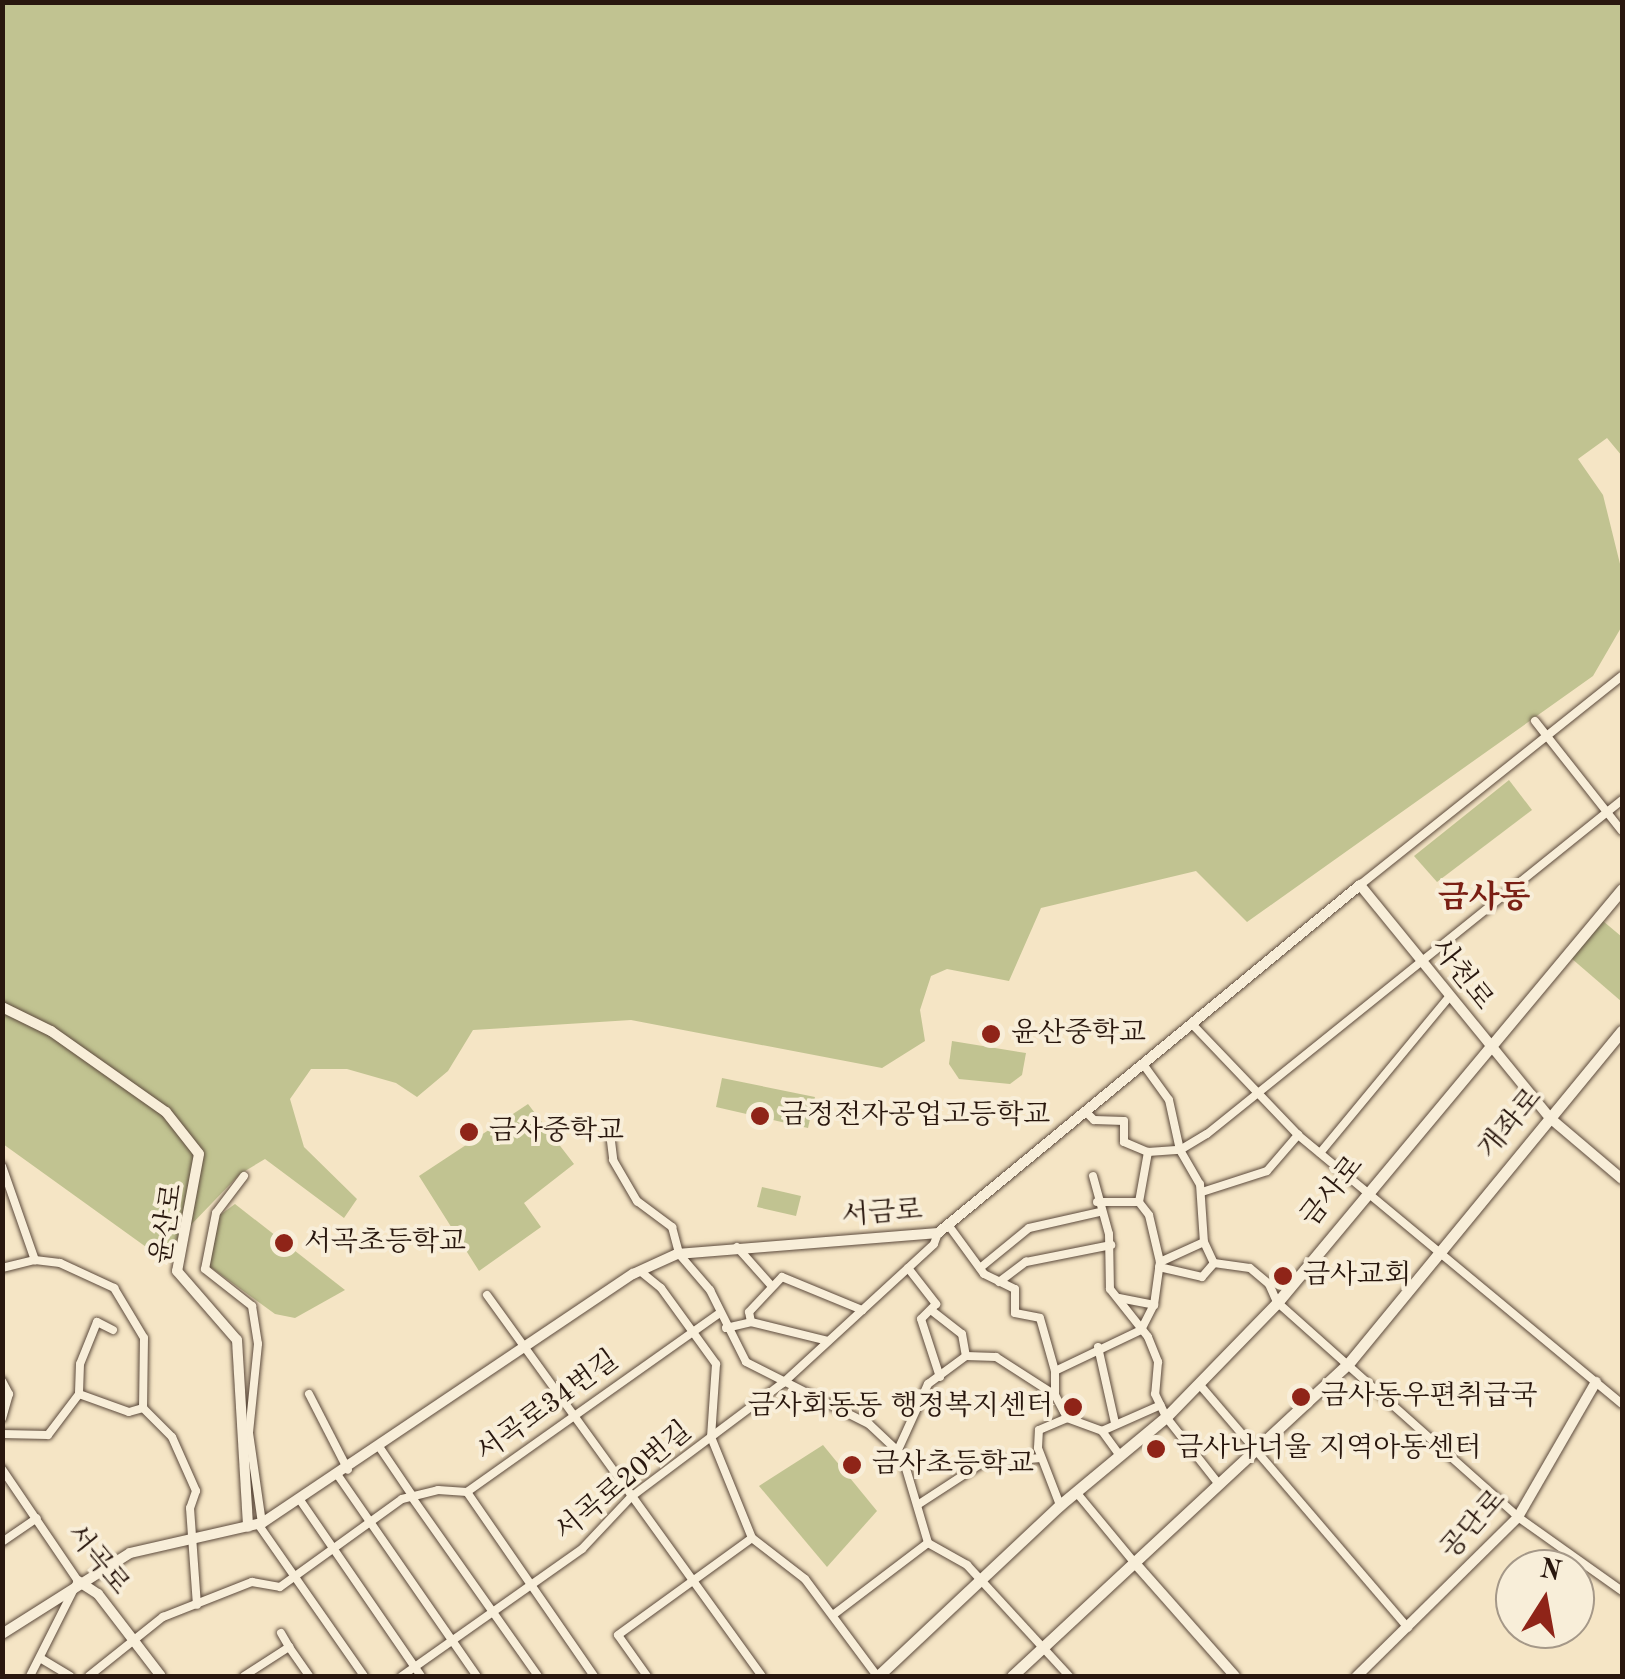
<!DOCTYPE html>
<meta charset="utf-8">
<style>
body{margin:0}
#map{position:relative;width:1625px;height:1679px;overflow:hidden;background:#f5e5c5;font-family:"Old Standard TT","Noto Serif KR",serif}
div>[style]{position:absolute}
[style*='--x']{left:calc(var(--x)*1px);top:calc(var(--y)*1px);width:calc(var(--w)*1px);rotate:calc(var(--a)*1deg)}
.green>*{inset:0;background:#c1c391}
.roads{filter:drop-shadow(0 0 2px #5c4a3c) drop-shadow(0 0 2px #5c4a3c)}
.minor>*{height:8px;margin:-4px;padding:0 4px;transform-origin:4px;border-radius:4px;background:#f8eed9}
.tertiary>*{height:10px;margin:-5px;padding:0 5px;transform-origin:5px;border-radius:5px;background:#f8eed9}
.secondary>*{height:11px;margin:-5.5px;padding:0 5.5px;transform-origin:5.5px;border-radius:5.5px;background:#f8eed9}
.dots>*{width:28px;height:28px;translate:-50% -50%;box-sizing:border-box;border:5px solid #f8eed9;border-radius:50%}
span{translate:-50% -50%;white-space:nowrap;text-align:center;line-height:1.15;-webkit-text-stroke:8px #f8eed9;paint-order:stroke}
.street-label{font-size:28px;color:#29170e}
.poi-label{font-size:28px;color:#29170e}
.left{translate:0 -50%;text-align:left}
.right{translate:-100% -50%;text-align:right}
.quarter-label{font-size:32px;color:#7a1f14;font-weight:700}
.frame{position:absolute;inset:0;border:5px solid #29170e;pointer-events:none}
.north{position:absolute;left:1495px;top:1549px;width:100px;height:100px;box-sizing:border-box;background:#f8eed9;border:2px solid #a59888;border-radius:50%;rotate:11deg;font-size:28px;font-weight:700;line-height:40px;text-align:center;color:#29170e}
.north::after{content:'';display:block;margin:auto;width:35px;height:45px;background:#8f2418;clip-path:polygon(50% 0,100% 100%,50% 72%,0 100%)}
</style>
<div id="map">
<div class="green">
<div style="clip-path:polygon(3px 3px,1622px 3px,1622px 456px,1607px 438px,1578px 459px,1603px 495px,1622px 572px,1622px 626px,1593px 676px,1247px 922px,1196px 871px,1041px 908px,1009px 981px,947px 969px,931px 976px,920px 1010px,925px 1041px,882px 1068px,631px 1020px,473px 1030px,448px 1071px,417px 1097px,396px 1083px,347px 1069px,311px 1069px,290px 1099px,304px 1147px,357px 1199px,344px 1218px,265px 1159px,240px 1174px,160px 1257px,3px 1144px)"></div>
<div style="clip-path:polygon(1509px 780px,1532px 810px,1437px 882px,1414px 856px)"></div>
<div style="clip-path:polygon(1603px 921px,1622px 937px,1622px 1002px,1571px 958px)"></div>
<div style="clip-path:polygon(952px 1041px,1026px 1053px,1022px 1075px,1010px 1084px,959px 1079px,949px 1064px)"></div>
<div style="clip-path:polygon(722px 1078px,815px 1097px,808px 1128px,716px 1107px)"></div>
<div style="clip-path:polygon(528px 1104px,574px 1164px,524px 1203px,541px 1227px,479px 1271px,419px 1176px)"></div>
<div style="clip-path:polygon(762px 1187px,801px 1196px,796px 1216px,757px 1207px)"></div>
<div style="clip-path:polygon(235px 1204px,345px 1290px,295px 1318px,275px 1314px,209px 1266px,220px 1215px)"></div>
<div style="clip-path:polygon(823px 1445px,877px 1511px,827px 1567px,759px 1486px)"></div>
</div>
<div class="roads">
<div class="minor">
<div style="--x:1535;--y:721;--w:140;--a:51.7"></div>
<div style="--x:1360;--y:885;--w:335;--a:-38.6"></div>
<div style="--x:1192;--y:1024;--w:153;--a:46.3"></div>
<div style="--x:1298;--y:1135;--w:421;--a:39.7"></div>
<div style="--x:1143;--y:1064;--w:44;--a:54.2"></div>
<div style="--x:1169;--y:1100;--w:51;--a:77.6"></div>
<div style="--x:1180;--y:1150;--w:39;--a:60"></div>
<div style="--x:1200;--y:1184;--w:58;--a:86.1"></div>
<div style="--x:1204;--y:1242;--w:23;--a:65"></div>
<div style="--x:1214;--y:1263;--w:36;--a:8"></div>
<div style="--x:1250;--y:1268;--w:25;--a:40"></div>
<div style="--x:1269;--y:1284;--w:20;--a:66"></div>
<div style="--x:1277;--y:1302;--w:323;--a:41.7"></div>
<div style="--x:1518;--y:1517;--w:128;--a:35.4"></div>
<div style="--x:1087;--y:1113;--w:10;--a:45"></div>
<div style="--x:1094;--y:1120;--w:30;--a:2"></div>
<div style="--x:1124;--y:1121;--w:21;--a:90"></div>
<div style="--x:1124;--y:1142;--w:26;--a:23"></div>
<div style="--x:1148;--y:1152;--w:32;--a:-4"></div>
<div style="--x:1180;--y:1150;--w:31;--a:-31"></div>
<div style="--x:1207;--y:1134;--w:533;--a:-38.83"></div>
<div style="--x:609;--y:1125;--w:35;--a:83"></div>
<div style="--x:613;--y:1160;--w:48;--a:59.7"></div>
<div style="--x:637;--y:1201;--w:44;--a:36.6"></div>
<div style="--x:672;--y:1227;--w:28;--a:75"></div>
<div style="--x:679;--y:1254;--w:48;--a:49.3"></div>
<div style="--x:710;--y:1290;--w:80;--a:63.4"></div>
<div style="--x:746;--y:1362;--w:138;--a:26.8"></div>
<div style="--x:869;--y:1424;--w:45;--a:43.2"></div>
<div style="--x:902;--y:1455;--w:92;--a:73.5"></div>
<div style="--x:928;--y:1543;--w:45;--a:29.4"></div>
<div style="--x:967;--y:1565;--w:151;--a:47.4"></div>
<div style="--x:1320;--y:1153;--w:202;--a:-50.4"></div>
<div style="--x:2;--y:1166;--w:100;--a:70.7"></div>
<div style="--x:244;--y:1176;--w:46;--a:127.1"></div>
<div style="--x:216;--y:1213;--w:57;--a:101.1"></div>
<div style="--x:205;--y:1269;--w:60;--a:38.2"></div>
<div style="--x:252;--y:1306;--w:38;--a:81"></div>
<div style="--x:258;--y:1344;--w:89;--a:95.8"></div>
<div style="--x:249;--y:1433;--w:91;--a:81.8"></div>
<div style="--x:1093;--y:1176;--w:60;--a:74.6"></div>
<div style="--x:1109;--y:1234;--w:55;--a:89"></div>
<div style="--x:1110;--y:1289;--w:61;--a:51.6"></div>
<div style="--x:1148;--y:1337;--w:27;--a:68"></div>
<div style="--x:1158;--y:1362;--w:32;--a:95"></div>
<div style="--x:1155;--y:1394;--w:25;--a:64"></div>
<div style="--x:1166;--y:1417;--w:84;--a:51.8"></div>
<div style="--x:1202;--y:1192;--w:68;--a:-17.9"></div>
<div style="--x:1267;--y:1171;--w:48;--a:-49.3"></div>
<div style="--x:1139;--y:1202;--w:51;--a:-79.8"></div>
<div style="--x:949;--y:1226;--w:59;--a:53.9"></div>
<div style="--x:984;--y:1274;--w:34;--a:26"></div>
<div style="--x:1015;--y:1289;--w:24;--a:90"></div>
<div style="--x:1015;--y:1313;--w:25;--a:11"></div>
<div style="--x:1040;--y:1318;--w:55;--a:74.2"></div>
<div style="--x:737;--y:1247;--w:50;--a:48.3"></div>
<div style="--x:1160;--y:1262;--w:48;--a:-24.4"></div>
<div style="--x:1159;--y:1267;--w:44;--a:13.1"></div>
<div style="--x:1202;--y:1277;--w:18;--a:-49"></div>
<div style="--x:2;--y:1268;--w:34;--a:-14"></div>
<div style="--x:35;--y:1260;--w:25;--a:7"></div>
<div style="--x:60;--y:1263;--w:60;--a:24.8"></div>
<div style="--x:114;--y:1288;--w:58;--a:59"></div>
<div style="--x:144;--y:1338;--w:70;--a:90.8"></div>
<div style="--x:908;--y:1268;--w:46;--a:52.1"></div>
<div style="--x:936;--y:1304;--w:21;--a:135"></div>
<div style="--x:921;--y:1319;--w:61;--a:71.9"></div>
<div style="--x:980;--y:1268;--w:63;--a:-39.2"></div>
<div style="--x:1029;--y:1228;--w:73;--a:-12.7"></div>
<div style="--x:640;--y:1271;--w:27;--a:39"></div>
<div style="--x:661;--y:1288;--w:94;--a:54.1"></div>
<div style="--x:716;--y:1364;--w:73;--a:93.9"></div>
<div style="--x:711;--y:1437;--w:109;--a:67.9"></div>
<div style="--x:752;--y:1538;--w:67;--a:37.7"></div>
<div style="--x:805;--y:1579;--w:121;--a:53.4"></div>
<div style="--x:999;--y:1282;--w:34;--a:-37"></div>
<div style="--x:1026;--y:1262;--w:87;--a:-11.3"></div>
<div style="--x:487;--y:1295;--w:470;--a:54.2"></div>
<div style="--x:1119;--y:1298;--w:36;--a:11"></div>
<div style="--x:931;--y:1310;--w:39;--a:38"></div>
<div style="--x:962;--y:1334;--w:22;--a:80"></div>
<div style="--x:751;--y:1322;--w:10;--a:-101"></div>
<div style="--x:749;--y:1312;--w:48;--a:-46.7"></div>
<div style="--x:782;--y:1277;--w:87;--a:22.4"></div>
<div style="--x:726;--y:1328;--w:26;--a:-13"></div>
<div style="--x:751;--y:1322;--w:79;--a:13.9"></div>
<div style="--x:113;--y:1330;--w:18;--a:-153"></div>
<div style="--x:97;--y:1322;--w:45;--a:112"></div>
<div style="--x:80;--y:1364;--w:30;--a:92"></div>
<div style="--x:79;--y:1394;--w:53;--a:19.8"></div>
<div style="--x:129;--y:1412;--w:15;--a:-16"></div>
<div style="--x:143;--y:1408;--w:41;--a:45"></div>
<div style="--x:172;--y:1437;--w:59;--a:66"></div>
<div style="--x:196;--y:1491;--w:18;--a:109"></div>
<div style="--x:190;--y:1508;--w:97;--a:85.9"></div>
<div style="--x:1098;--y:1347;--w:78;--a:77.4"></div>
<div style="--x:2;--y:1381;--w:15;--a:62"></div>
<div style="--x:9;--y:1394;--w:25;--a:106"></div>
<div style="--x:1199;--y:1384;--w:321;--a:49.4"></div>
<div style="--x:309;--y:1394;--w:85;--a:62.8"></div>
<div style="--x:1055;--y:1395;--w:26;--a:62"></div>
<div style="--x:1067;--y:1418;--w:37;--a:20"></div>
<div style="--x:1102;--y:1431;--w:29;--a:54"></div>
<div style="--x:1102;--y:1431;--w:64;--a:-23.8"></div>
<div style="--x:2;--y:1434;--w:46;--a:1.2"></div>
<div style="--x:48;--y:1435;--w:51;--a:-52.9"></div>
<div style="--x:380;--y:1448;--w:57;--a:55.8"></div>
<div style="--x:897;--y:1452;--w:75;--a:-65.5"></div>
<div style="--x:928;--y:1384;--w:47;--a:-36.4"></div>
<div style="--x:966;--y:1356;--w:30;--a:2"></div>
<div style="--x:996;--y:1357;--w:70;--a:32.8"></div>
<div style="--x:1055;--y:1395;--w:24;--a:-90"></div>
<div style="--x:1055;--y:1371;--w:95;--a:-25.5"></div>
<div style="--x:1141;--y:1330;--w:28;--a:-63"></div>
<div style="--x:1154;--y:1305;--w:43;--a:-82.1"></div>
<div style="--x:1160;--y:1262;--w:48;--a:-103.2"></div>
<div style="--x:1149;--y:1215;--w:16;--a:-128"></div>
<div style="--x:1139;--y:1202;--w:42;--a:180"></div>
<div style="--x:2;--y:1469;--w:135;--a:55.8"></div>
<div style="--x:78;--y:1581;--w:106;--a:116.8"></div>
<div style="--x:339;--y:1477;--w:242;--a:55.3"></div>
<div style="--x:467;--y:1492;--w:224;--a:55.4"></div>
<div style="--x:1076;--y:1492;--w:91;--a:50.4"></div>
<div style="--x:411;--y:1496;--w:220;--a:54.8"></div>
<div style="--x:300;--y:1500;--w:214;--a:55.5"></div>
<div style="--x:919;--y:1504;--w:75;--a:-33.1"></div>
<div style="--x:982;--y:1463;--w:59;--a:-4.8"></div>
<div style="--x:1060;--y:1505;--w:61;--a:-111.1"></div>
<div style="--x:1038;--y:1448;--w:18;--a:-87"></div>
<div style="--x:1039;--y:1430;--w:30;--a:-23"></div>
<div style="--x:258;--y:1524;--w:185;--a:55.1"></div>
<div style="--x:2;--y:1542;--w:42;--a:-34.4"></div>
<div style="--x:833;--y:1615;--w:119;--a:-37.2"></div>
<div style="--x:281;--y:1633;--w:16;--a:60"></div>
<div style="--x:40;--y:1658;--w:35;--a:31"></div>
<div style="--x:89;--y:1676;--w:95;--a:-38.6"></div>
<div style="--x:163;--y:1617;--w:96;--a:-21.5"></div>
<div style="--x:252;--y:1582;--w:28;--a:10"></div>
<div style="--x:280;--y:1587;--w:150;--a:-35.8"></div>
<div style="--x:402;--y:1499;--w:37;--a:-14"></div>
<div style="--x:438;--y:1490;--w:29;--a:4"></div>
<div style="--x:467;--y:1492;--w:310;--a:-35.3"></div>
<div style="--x:244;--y:1676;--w:54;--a:-32.8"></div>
<div style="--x:289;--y:1647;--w:35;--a:55"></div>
<div style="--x:402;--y:1676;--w:220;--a:-35.2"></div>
<div style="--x:582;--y:1549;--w:71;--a:-46.7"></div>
<div style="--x:631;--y:1497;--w:190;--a:-36.9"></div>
<div style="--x:783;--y:1383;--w:205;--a:-42.6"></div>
<div style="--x:934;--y:1244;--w:12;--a:-70"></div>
<div style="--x:647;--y:1676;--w:50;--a:-125.3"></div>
<div style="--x:618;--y:1635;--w:165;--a:-35.9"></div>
</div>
<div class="tertiary">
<div style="--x:2;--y:1007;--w:55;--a:26.1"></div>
<div style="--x:51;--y:1031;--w:141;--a:35.2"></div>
<div style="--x:166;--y:1112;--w:53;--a:51.8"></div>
<div style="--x:199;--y:1154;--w:119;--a:100.6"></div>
<div style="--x:177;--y:1271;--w:91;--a:49"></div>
<div style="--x:237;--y:1340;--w:187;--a:86.6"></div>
<div style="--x:1134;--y:1562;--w:152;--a:48.5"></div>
<div style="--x:78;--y:1581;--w:24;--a:33"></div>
<div style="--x:98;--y:1594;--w:103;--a:52.5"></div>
<div style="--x:2;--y:1634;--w:151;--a:-32.3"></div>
<div style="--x:130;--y:1553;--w:135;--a:-12.8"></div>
<div style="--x:262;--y:1523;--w:447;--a:-33.9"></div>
<div style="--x:633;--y:1274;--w:48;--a:-24.4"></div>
<div style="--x:677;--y:1254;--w:262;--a:-4.6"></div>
<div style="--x:938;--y:1233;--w:547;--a:-39.51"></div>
<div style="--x:1360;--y:885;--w:301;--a:50.8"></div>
<div style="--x:1550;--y:1118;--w:94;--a:40.3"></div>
<div style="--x:1357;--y:1676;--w:226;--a:-44.6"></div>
<div style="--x:1518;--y:1517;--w:156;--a:-60"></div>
</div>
<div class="secondary">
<div style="--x:878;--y:1676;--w:250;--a:-43.2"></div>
<div style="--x:1060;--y:1505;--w:138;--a:-39.7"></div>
<div style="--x:1166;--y:1417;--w:158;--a:-45.8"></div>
<div style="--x:1276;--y:1304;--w:540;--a:-50.18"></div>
<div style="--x:1012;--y:1676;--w:459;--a:-42.9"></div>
<div style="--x:1348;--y:1364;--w:431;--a:-50.6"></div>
</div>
</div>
<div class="dots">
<div style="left:991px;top:1034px;background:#8f2418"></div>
<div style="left:760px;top:1116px;background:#8f2418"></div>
<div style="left:469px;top:1132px;background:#8f2418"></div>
<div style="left:284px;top:1243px;background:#8f2418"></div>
<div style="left:1283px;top:1276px;background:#8f2418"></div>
<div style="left:1301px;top:1397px;background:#8f2418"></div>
<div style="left:1073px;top:1407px;background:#8f2418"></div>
<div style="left:1156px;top:1449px;background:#8f2418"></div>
<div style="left:852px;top:1465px;background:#8f2418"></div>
</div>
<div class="street-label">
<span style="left:1461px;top:975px;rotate:52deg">사천로</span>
<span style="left:1511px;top:1124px;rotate:-50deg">개좌로</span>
<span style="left:1333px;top:1192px;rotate:-51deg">금사로</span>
<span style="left:882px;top:1214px;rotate:-4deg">서금로</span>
<span style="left:168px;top:1224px;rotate:-81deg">윤산로</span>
<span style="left:548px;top:1407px;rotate:-36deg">서곡로34번길</span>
<span style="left:624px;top:1482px;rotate:-40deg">서곡로20번길</span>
<span style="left:1474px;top:1525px;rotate:-48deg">공단로</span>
<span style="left:97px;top:1560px;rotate:51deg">서곡로</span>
</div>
<div class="poi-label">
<span class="left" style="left:1011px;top:1034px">윤산중학교</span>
<span class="left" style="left:780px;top:1116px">금정전자공업고등학교</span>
<span class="left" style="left:489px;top:1132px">금사중학교</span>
<span class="left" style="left:304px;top:1243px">서곡초등학교</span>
<span class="left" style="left:1303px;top:1276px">금사교회</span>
<span class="left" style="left:1321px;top:1397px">금사동우편취급국</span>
<span class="right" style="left:1053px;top:1407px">금사회동동 행정복지센터</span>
<span class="left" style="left:1176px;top:1449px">금사나너울 지역아동센터</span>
<span class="left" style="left:872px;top:1465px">금사초등학교</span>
</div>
<div class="quarter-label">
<span style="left:1484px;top:899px">금사동</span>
</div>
<div class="frame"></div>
<div class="north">N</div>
</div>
